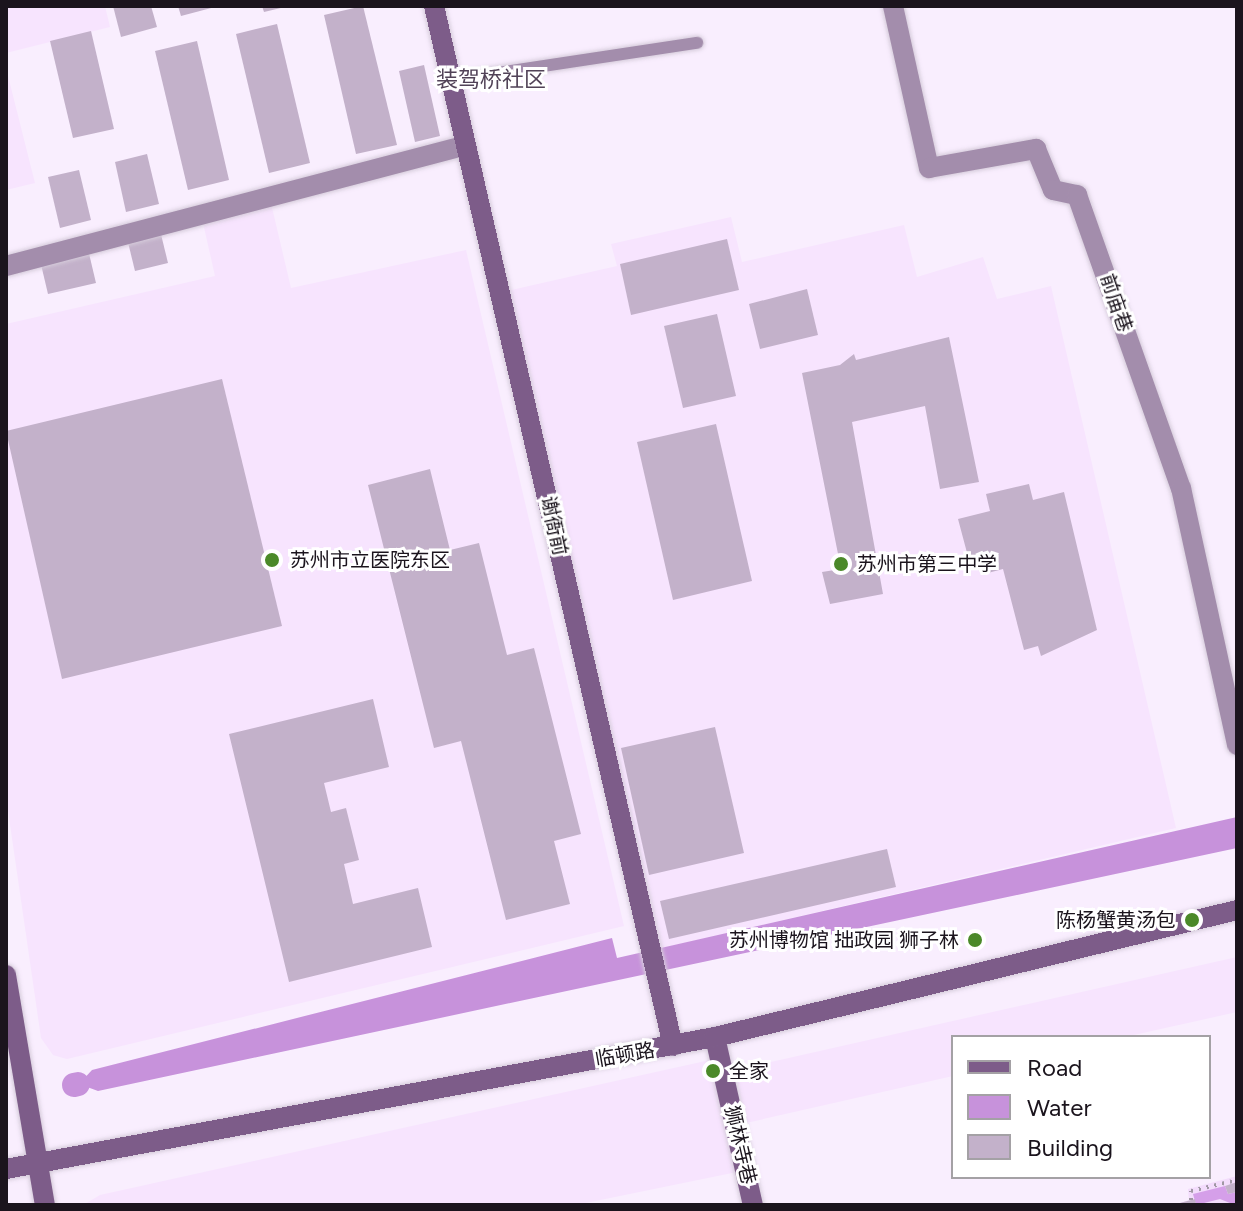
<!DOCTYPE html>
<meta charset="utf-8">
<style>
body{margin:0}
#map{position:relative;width:1243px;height:1211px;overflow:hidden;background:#f9eefe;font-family:Figtree,"Noto Sans SC",sans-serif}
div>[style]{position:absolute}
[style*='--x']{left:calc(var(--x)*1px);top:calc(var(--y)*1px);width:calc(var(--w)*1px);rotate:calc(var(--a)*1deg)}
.built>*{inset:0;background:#f7e4fe}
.green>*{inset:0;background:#f3dcfc}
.forest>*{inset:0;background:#d59fe9}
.water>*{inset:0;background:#c792db}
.canal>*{height:24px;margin:-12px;padding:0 12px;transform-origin:12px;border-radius:12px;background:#c792db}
.building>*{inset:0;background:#c3b1ca}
.path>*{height:4px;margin-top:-2px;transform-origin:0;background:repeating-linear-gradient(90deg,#a097a4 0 2px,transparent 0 8px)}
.roads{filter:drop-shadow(0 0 2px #d5cbda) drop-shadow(0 0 2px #d5cbda)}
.lane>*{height:12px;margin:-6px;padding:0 6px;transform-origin:6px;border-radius:6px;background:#a38dac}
.street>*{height:20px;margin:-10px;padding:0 10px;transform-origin:10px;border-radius:10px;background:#a38dac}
.secondary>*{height:20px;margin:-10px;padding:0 10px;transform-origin:10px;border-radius:10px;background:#7d5c89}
.dots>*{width:22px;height:22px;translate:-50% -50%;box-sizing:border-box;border:4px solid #fff;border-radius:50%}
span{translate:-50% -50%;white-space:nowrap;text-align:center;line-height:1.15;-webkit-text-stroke:6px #fff;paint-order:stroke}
.street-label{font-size:20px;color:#1b141d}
.poi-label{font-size:20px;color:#1b141d}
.left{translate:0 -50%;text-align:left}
.right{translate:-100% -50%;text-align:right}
.neighbourhood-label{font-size:22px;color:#514257}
.frame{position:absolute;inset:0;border:8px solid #1b141d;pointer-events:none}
.legend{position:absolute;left:951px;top:1035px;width:260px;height:144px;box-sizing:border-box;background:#fff;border:2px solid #a4a1a5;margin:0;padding:10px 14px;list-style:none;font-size:24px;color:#1b141d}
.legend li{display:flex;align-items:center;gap:16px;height:40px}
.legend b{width:40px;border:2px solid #a4a1a5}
</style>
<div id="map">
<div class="built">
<div style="clip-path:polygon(6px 6px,105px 6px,110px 27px,6px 53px)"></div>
<div style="clip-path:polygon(6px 68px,35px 183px,6px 190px)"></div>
<div style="clip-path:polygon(270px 199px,291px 288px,466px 250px,624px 926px,67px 1059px,53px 1055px,41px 1038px,6px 797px,6px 324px,215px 276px,201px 214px)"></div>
<div style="clip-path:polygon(731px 217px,742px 262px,904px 225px,917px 277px,983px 257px,997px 299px,1051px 286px,1176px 828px,659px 949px,503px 292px,617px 266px,611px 244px)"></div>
<div style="clip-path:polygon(1237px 957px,1237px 1012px,1125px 1037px,953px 1037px,953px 1076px,746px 1123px,735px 1070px)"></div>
<div style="clip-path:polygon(710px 1060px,737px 1172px,576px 1205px,83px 1205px,100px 1195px)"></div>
</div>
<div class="green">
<div style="clip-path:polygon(1237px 1176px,1237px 1205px,1174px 1205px,1189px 1200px,1188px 1189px)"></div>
</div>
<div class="forest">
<div style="clip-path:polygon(1225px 1186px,1228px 1194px,1237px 1192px,1235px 1205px,1220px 1199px,1196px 1205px,1193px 1194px)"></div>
</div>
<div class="water">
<div style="clip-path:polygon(1237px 817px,1237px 848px,98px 1091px,79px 1084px,92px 1070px,612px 938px,617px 958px)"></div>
</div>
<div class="canal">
<div style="--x:74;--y:1085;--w:4;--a:-14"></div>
</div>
<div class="building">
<div style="clip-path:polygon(113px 6px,151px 6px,157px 27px,121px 37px)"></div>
<div style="clip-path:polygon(178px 6px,215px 6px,215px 7px,181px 16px)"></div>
<div style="clip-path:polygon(262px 6px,285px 6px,285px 7px,264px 12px)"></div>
<div style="clip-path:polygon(363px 6px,397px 145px,356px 154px,324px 15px)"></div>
<div style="clip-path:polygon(277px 24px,310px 163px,269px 173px,236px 34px)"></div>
<div style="clip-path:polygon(91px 31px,114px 129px,73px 138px,50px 41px)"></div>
<div style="clip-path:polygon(197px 41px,229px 180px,188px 190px,155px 51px)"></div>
<div style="clip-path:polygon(424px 65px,440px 136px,415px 142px,399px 71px)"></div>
<div style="clip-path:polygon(147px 154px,159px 204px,126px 212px,115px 162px)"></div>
<div style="clip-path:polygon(79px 170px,91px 220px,60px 228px,48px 177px)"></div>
<div style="clip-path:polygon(158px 222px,168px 263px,135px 271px,125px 230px)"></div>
<div style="clip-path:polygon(727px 239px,739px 290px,631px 315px,620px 264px)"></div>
<div style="clip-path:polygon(87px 245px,96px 283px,48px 294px,39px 256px)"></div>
<div style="clip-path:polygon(807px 289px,818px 335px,760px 349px,749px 304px)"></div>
<div style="clip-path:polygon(717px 314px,736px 396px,683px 408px,664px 326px)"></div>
<div style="clip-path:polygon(949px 337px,979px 482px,940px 489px,925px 406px,852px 422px,883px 594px,830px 604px,822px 572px,841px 569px,802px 373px,840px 365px,854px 354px,856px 360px)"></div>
<div style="clip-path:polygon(222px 379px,282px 626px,62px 679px,6px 431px)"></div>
<div style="clip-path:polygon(716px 424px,752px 581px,673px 600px,637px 442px)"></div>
<div style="clip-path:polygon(430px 469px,450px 550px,479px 543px,507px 655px,534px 648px,581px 834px,554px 841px,570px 904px,506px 920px,461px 741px,434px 748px,368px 485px)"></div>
<div style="clip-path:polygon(1029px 484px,1033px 500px,1064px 492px,1097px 630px,1041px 656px,1038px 646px,1024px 650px,1003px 569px,984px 574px,970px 564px,958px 519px,990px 511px,986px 494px)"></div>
<div style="clip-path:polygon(373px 699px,389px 767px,324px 783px,331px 812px,346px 808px,359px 860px,344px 864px,353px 904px,418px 888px,432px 947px,289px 982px,229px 734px)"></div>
<div style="clip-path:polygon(715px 727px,744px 853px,649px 875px,621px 748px)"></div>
<div style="clip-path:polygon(887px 849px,896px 887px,669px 939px,660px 901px)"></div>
<div style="clip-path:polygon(1237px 1182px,1237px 1192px,1228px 1194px,1225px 1186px)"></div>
<div style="clip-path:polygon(1195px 1199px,1196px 1205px,1176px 1205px,1176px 1204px)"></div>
</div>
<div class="path">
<div style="--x:1191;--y:1200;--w:9;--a:-90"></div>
<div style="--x:1191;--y:1191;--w:47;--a:-13.4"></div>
<div style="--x:1216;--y:1205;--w:8;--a:0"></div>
</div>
<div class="roads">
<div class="lane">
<div style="--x:451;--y:80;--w:249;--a:-8.6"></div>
</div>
<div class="street">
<div style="--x:893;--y:6;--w:166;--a:77.5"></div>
<div style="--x:929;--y:168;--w:109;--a:-10.1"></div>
<div style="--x:1036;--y:149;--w:44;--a:67.5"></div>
<div style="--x:1053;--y:190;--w:25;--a:12"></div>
<div style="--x:1077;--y:195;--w:311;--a:70.5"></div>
<div style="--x:1181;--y:488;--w:263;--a:77.7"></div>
<div style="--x:6;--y:266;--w:473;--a:-14.7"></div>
</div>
<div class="secondary">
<div style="--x:434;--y:6;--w:1067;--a:77.06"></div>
<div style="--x:6;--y:975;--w:233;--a:80.4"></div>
<div style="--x:715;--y:1037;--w:172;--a:77.3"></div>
<div style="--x:6;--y:1169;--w:721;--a:-10.55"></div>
<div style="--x:715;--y:1037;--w:537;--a:-13.67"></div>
</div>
</div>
<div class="dots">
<div style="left:272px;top:560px;background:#4b8929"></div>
<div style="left:841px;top:564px;background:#4b8929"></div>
<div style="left:1192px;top:920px;background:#4b8929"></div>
<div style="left:975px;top:940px;background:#4b8929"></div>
<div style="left:713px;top:1071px;background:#4b8929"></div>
</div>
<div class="street-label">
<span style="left:1116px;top:303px;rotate:71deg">前庙巷</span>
<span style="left:554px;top:526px;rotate:78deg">谢衙前</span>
<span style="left:625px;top:1055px;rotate:-10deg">临顿路</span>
<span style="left:740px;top:1145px;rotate:77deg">狮林寺巷</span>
</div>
<div class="poi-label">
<span class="left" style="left:290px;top:560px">苏州市立医院东区</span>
<span class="left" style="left:857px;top:564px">苏州市第三中学</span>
<span class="right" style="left:1176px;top:920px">陈杨蟹黄汤包</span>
<span class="right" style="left:959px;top:940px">苏州博物馆 拙政园 狮子林</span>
<span class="left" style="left:729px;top:1071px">全家</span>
</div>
<div class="neighbourhood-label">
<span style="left:491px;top:80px">装驾桥社区</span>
</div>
<div class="frame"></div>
<ul class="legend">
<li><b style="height:10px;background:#7d5c89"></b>Road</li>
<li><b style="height:22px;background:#c792db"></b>Water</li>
<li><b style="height:22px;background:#c3b1ca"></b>Building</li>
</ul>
</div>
